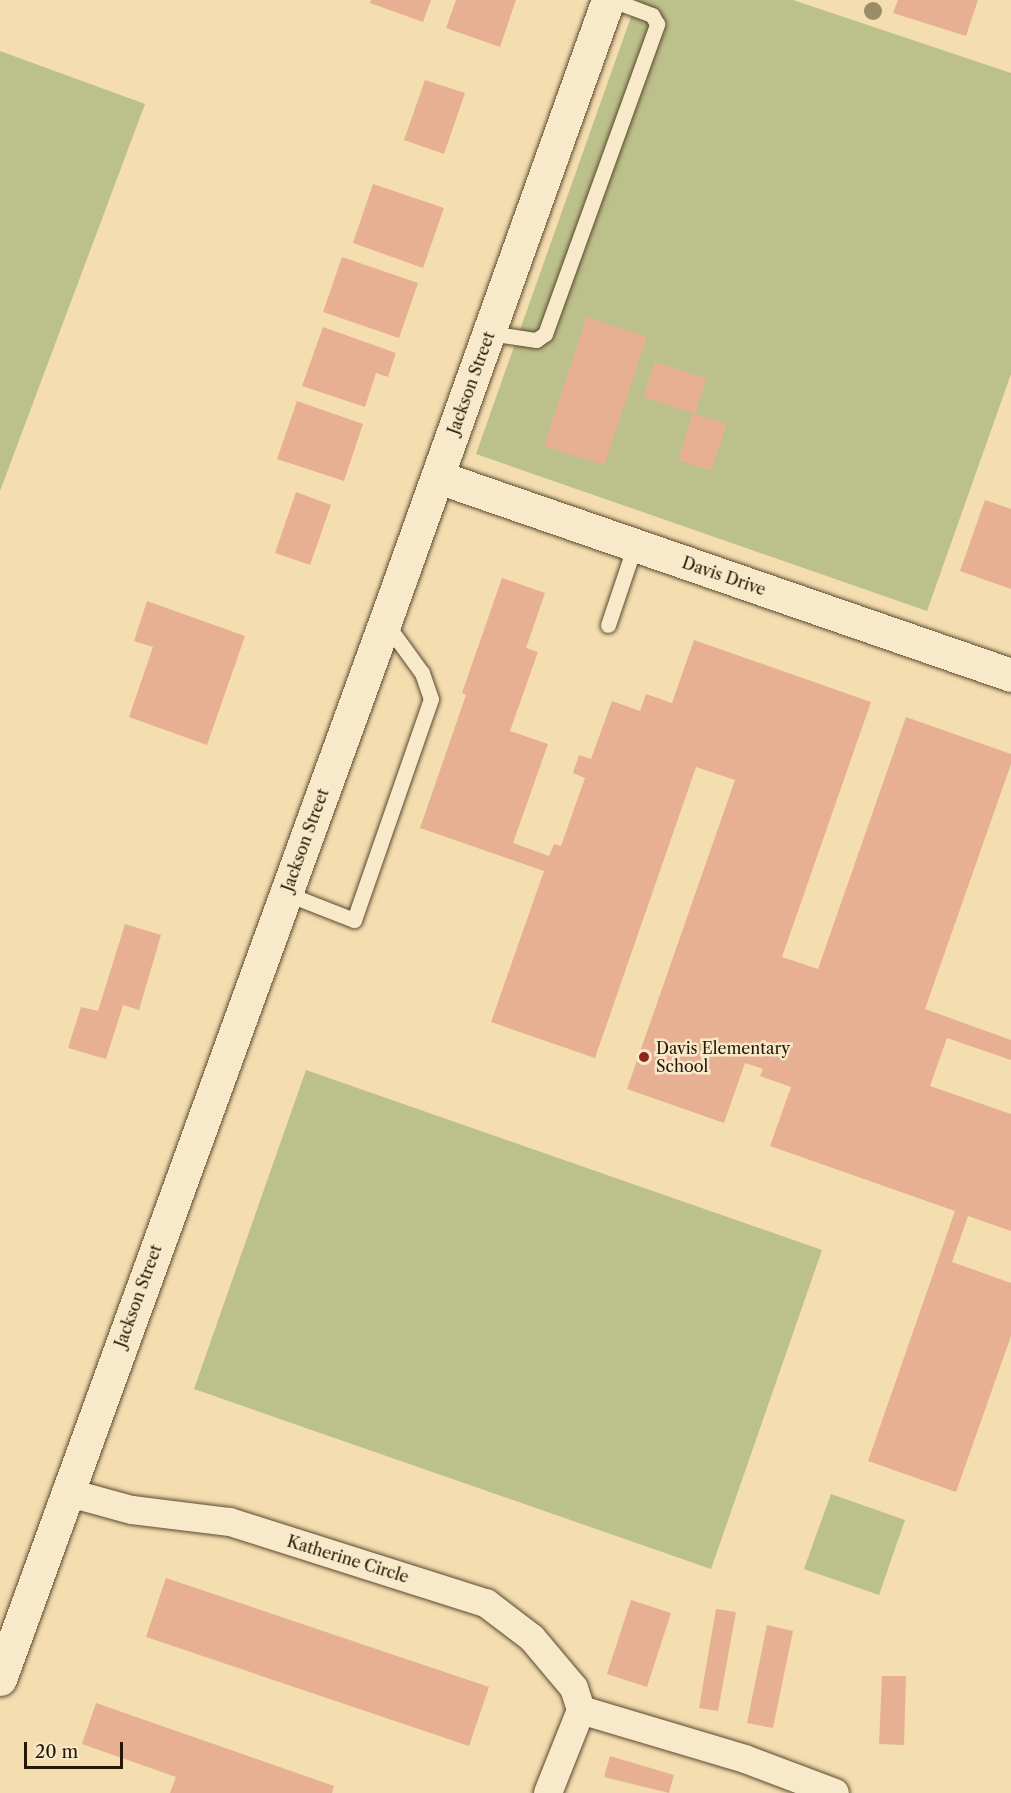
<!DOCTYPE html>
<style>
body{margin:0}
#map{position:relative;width:1011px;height:1793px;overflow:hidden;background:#f4ddaf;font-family:"Libre Caslon Text",serif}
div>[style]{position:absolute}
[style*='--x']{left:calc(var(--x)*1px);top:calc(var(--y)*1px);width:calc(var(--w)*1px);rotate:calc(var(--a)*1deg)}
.green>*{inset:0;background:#bcc08a}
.building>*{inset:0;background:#e8b093}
.roads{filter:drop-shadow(0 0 2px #5a4930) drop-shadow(0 0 2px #5a4930)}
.lane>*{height:15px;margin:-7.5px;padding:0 7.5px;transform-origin:7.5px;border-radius:7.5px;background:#f8e9cb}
.street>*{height:28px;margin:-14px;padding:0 14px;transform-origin:14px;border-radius:14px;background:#f8e9cb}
.secondary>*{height:33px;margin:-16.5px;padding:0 16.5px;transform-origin:16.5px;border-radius:16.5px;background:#f8e9cb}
.trees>*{width:18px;height:18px;margin:-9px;border-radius:50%;background:#9b8c68}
.dots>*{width:16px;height:16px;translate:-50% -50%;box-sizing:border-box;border:3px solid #f8e9cb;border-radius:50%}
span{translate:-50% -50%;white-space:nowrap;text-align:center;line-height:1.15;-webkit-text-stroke:5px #f8e9cb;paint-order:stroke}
.street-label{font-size:16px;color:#261806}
.poi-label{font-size:16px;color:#261806}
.left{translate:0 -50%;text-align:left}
.scale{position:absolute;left:24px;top:1742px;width:99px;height:27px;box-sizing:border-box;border:3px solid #261806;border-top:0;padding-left:8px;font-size:18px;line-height:21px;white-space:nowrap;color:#261806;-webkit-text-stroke:4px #f8e9cb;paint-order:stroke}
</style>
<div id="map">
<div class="green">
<div style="clip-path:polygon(637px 0,793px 0,1011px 73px,1011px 374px,927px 611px,476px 454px)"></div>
<div style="clip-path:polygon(0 51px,145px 104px,0 491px)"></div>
<div style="clip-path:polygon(306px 1070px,822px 1250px,711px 1569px,194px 1389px)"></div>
<div style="clip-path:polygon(831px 1494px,905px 1520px,879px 1595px,804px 1569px)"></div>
</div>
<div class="building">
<div style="clip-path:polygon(371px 0,431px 0,423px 22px,370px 3px)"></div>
<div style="clip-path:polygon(456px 0,516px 0,500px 47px,446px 28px)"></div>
<div style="clip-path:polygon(898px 0,978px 0,966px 36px,893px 13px)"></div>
<div style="clip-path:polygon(425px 80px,465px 93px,444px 154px,404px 140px)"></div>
<div style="clip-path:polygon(373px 184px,444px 208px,423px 268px,353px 243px)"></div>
<div style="clip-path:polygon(342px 257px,418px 283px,399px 338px,323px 312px)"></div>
<div style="clip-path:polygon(587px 317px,647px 337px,604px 465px,544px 446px)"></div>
<div style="clip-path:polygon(323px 327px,396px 353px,388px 377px,376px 373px,365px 407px,302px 386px)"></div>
<div style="clip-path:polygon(655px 362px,706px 379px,695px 414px,727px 424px,711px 471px,678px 460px,693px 413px,643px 397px)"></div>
<div style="clip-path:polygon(297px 401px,363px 424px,344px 481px,277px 459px)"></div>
<div style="clip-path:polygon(296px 492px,331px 505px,310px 565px,275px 553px)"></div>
<div style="clip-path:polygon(985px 500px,1011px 509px,1011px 589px,960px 571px)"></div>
<div style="clip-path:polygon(502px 578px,545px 593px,526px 648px,538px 652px,510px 731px,548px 744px,513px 843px,549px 856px,554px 844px,561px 846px,585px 778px,573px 773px,579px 755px,591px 759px,612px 701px,640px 711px,646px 694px,672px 703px,694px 640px,871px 702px,782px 957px,818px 969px,906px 717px,1011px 754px,1011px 764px,925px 1009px,1011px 1040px,1011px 1060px,947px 1038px,930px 1086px,1011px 1114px,1011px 1231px,968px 1216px,952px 1262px,1011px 1283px,1011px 1336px,956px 1492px,868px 1461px,955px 1211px,770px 1146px,791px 1087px,760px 1076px,763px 1069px,745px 1063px,724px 1123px,627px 1089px,735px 780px,696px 767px,595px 1058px,491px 1022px,544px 871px,420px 828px,466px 695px,462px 693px)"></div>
<div style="clip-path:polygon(147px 601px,245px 636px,207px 745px,129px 717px,153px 647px,134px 641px)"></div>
<div style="clip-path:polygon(125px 924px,161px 935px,139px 1010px,123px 1005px,106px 1059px,68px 1048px,81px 1007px,98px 1011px)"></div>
<div style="clip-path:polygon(166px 1578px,489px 1687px,469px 1746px,146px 1637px)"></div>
<div style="clip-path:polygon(631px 1600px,671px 1613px,647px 1687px,607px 1674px)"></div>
<div style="clip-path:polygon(716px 1609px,736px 1612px,718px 1711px,699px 1708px)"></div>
<div style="clip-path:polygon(767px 1625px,793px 1631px,773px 1728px,747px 1723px)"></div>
<div style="clip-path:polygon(882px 1676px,906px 1676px,904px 1745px,879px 1744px)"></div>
<div style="clip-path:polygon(96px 1703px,334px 1786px,332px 1793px,170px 1793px,176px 1777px,82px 1744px)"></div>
<div style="clip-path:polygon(610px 1756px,674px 1775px,669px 1793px,604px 1777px)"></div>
</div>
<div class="roads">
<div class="lane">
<div style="--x:489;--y:333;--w:48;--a:8.5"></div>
<div style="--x:536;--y:340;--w:11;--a:-34"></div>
<div style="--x:545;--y:334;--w:330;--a:-70.1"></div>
<div style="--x:657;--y:24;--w:10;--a:-119"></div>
<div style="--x:652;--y:15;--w:43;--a:-159.4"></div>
<div style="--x:608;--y:625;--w:84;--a:-71.4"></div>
<div style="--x:285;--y:893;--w:74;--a:21.4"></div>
<div style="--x:354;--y:920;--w:234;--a:-70.8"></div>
<div style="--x:431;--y:699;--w:28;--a:-109"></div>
<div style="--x:422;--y:673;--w:63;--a:-126"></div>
</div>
<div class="street">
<div style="--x:66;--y:1492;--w:68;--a:15.3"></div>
<div style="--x:132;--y:1510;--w:99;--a:7"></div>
<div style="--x:230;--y:1522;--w:269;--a:17.6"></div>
<div style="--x:486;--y:1603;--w:58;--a:37.3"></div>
<div style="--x:532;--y:1638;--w:65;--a:50"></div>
<div style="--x:574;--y:1688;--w:23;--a:72"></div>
<div style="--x:548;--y:1793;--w:89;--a:-68.3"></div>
<div style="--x:581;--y:1710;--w:171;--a:16.6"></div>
<div style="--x:745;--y:1759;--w:96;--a:20.7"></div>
</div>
<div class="secondary">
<div style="--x:438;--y:477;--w:606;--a:19.06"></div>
<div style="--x:0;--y:1679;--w:1125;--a:-69.99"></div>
<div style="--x:385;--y:622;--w:661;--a:-70.28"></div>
</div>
</div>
<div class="trees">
<div style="left:873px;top:11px"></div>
</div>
<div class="dots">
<div style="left:644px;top:1057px;background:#8f2418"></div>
</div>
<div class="street-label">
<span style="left:471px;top:383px;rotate:-70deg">Jackson Street</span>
<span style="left:724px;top:576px;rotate:19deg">Davis Drive</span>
<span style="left:305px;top:840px;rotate:-70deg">Jackson Street</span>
<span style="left:138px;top:1296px;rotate:-70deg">Jackson Street</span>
<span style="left:348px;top:1559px;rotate:17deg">Katherine Circle</span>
</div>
<div class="poi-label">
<span class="left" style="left:656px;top:1057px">Davis Elementary<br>School</span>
</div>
<div class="scale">20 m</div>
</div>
